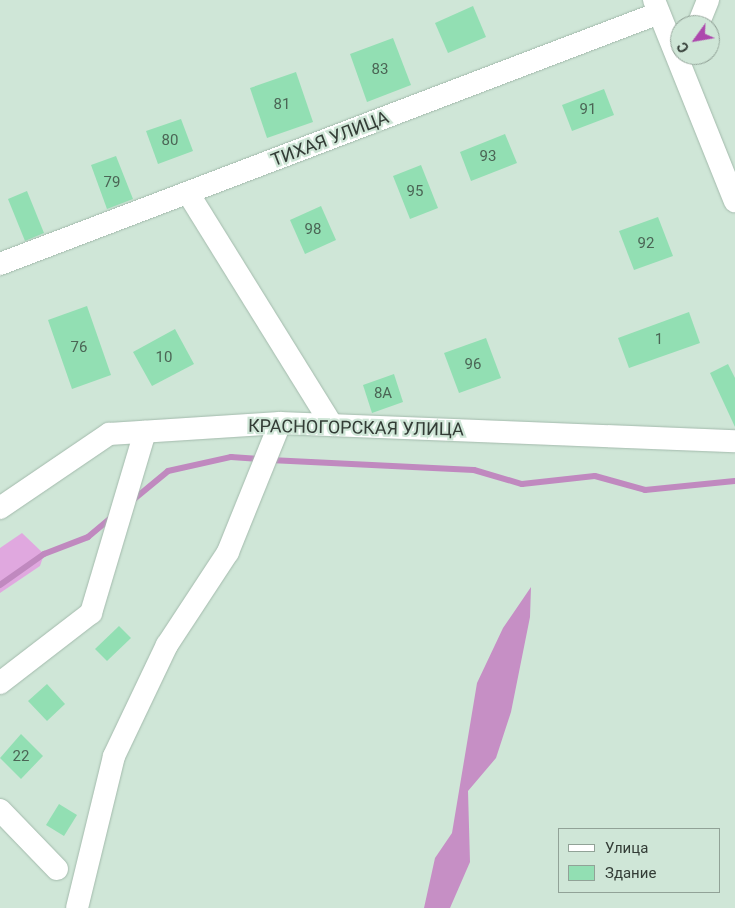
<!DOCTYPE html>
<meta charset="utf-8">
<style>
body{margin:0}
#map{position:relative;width:735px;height:908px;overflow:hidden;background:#cfe6d7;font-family:Roboto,sans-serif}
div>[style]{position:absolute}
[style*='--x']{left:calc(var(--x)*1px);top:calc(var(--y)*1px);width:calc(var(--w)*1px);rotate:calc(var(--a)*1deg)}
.green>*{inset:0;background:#e0a8df}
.forest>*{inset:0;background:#c68fc5}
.stream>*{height:6px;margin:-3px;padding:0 3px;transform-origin:3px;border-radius:3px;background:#c089bf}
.building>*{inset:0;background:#92dfb3}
.roads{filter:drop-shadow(0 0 1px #a3baac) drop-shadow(0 0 1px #a3baac)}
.minor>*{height:22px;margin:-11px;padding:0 11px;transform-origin:11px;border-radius:11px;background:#fff}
span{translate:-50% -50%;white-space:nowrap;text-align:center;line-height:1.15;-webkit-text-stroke:4.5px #cfe6d7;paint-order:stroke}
.number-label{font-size:15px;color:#4b6555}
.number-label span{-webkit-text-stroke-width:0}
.street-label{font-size:18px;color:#333c36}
.legend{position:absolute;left:558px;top:828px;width:162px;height:65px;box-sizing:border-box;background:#cfe6d7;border:1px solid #91a297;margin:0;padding:6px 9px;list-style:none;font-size:15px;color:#333c36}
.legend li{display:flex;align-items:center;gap:10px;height:25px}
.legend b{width:25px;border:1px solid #91a297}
.north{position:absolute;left:670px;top:15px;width:50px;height:50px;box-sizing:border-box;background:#cfe6d7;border:1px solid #91a297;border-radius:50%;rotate:238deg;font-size:14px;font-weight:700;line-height:20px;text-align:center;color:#333c36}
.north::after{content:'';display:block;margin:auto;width:18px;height:22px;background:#ad48ad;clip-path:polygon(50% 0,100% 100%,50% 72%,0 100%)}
</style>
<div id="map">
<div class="green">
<div style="clip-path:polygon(22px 533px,44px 554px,40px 566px,0 593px,0 548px)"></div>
</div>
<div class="forest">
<div style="clip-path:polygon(531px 587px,530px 617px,511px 712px,496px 758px,468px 791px,470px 862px,450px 908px,424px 908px,435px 858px,452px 833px,477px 683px,503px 628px)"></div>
</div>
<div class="stream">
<div style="--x:270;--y:460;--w:204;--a:2.8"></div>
<div style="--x:474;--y:470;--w:50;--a:16.3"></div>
<div style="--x:522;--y:484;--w:73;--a:-6.3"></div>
<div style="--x:595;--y:476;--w:52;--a:15.6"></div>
<div style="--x:645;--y:490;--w:90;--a:-5.7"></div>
<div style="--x:133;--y:500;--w:45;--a:-39.6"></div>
<div style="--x:168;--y:471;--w:65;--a:-12.5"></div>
<div style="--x:231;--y:457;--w:29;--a:4"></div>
<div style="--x:0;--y:585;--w:54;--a:-35.2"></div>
<div style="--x:44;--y:554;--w:47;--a:-21.1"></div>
<div style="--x:88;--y:537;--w:30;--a:-40"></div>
</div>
<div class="building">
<div style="clip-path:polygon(473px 6px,486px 37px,448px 53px,435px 23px)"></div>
<div style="clip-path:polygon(393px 38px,411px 85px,367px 102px,350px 54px)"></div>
<div style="clip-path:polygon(296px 72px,313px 122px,267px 138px,250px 88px)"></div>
<div style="clip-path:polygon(604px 89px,614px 115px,572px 131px,562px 105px)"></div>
<div style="clip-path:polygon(181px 119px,193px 151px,158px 164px,146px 131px)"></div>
<div style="clip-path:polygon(505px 134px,517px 163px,471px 181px,460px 152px)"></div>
<div style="clip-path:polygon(116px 156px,133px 199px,107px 209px,91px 165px)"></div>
<div style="clip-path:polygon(421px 165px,438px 208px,410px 219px,393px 176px)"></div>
<div style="clip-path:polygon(27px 191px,44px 233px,25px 241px,8px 199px)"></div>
<div style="clip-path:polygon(321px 206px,336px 240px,305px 254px,290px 220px)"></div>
<div style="clip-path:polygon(658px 217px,673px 256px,634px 270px,619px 231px)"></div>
<div style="clip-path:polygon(87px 306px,111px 375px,72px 389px,48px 320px)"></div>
<div style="clip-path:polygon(689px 312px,700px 343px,629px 368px,618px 338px)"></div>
<div style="clip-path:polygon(175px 329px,194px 364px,152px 386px,133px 352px)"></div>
<div style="clip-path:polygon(486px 338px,501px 378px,459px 393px,444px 353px)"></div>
<div style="clip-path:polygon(728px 364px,735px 378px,735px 427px,710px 373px)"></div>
<div style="clip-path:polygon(394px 374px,403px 402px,372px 413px,363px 385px)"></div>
<div style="clip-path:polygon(119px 626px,131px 638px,107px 661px,95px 649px)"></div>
<div style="clip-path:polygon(47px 684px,65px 704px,47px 721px,28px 701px)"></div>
<div style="clip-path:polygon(21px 734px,43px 756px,21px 779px,0 758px)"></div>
<div style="clip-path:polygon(59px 804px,77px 815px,64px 836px,46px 825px)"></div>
</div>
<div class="roads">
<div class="minor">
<div style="--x:654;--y:0;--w:217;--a:68.1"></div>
<div style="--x:698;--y:25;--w:27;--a:-68"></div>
<div style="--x:188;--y:193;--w:273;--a:58.2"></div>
<div style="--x:0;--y:264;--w:705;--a:-20.85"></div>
<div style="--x:0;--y:508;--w:132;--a:-34.2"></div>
<div style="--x:109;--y:434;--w:171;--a:-3.7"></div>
<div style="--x:280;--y:423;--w:455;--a:2.3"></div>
<div style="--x:0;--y:683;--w:115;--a:-37.6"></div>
<div style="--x:91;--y:613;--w:189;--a:-73.4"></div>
<div style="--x:0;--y:810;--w:82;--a:46"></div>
<div style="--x:77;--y:908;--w:156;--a:-76.3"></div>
<div style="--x:114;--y:756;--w:123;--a:-64.5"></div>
<div style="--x:167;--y:645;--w:111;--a:-56.7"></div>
<div style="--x:228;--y:552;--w:139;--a:-68"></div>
</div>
</div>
<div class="number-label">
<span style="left:380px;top:70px">83</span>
<span style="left:282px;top:105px">81</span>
<span style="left:588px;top:110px">91</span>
<span style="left:170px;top:141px">80</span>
<span style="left:488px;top:157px">93</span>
<span style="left:112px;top:183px">79</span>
<span style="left:415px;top:192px">95</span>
<span style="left:313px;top:230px">98</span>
<span style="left:646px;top:244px">92</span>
<span style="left:659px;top:340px">1</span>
<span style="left:79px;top:348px">76</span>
<span style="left:164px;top:358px">10</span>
<span style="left:473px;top:365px">96</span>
<span style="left:383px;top:394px">8А</span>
<span style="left:21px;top:757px">22</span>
</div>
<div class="street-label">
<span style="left:330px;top:139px;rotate:-21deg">ТИХАЯ УЛИЦА</span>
<span style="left:356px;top:428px;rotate:1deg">КРАСНОГОРСКАЯ УЛИЦА</span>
</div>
<ul class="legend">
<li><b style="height:6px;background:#fff"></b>Улица</li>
<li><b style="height:14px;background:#92dfb3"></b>Здание</li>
</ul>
<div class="north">С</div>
</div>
